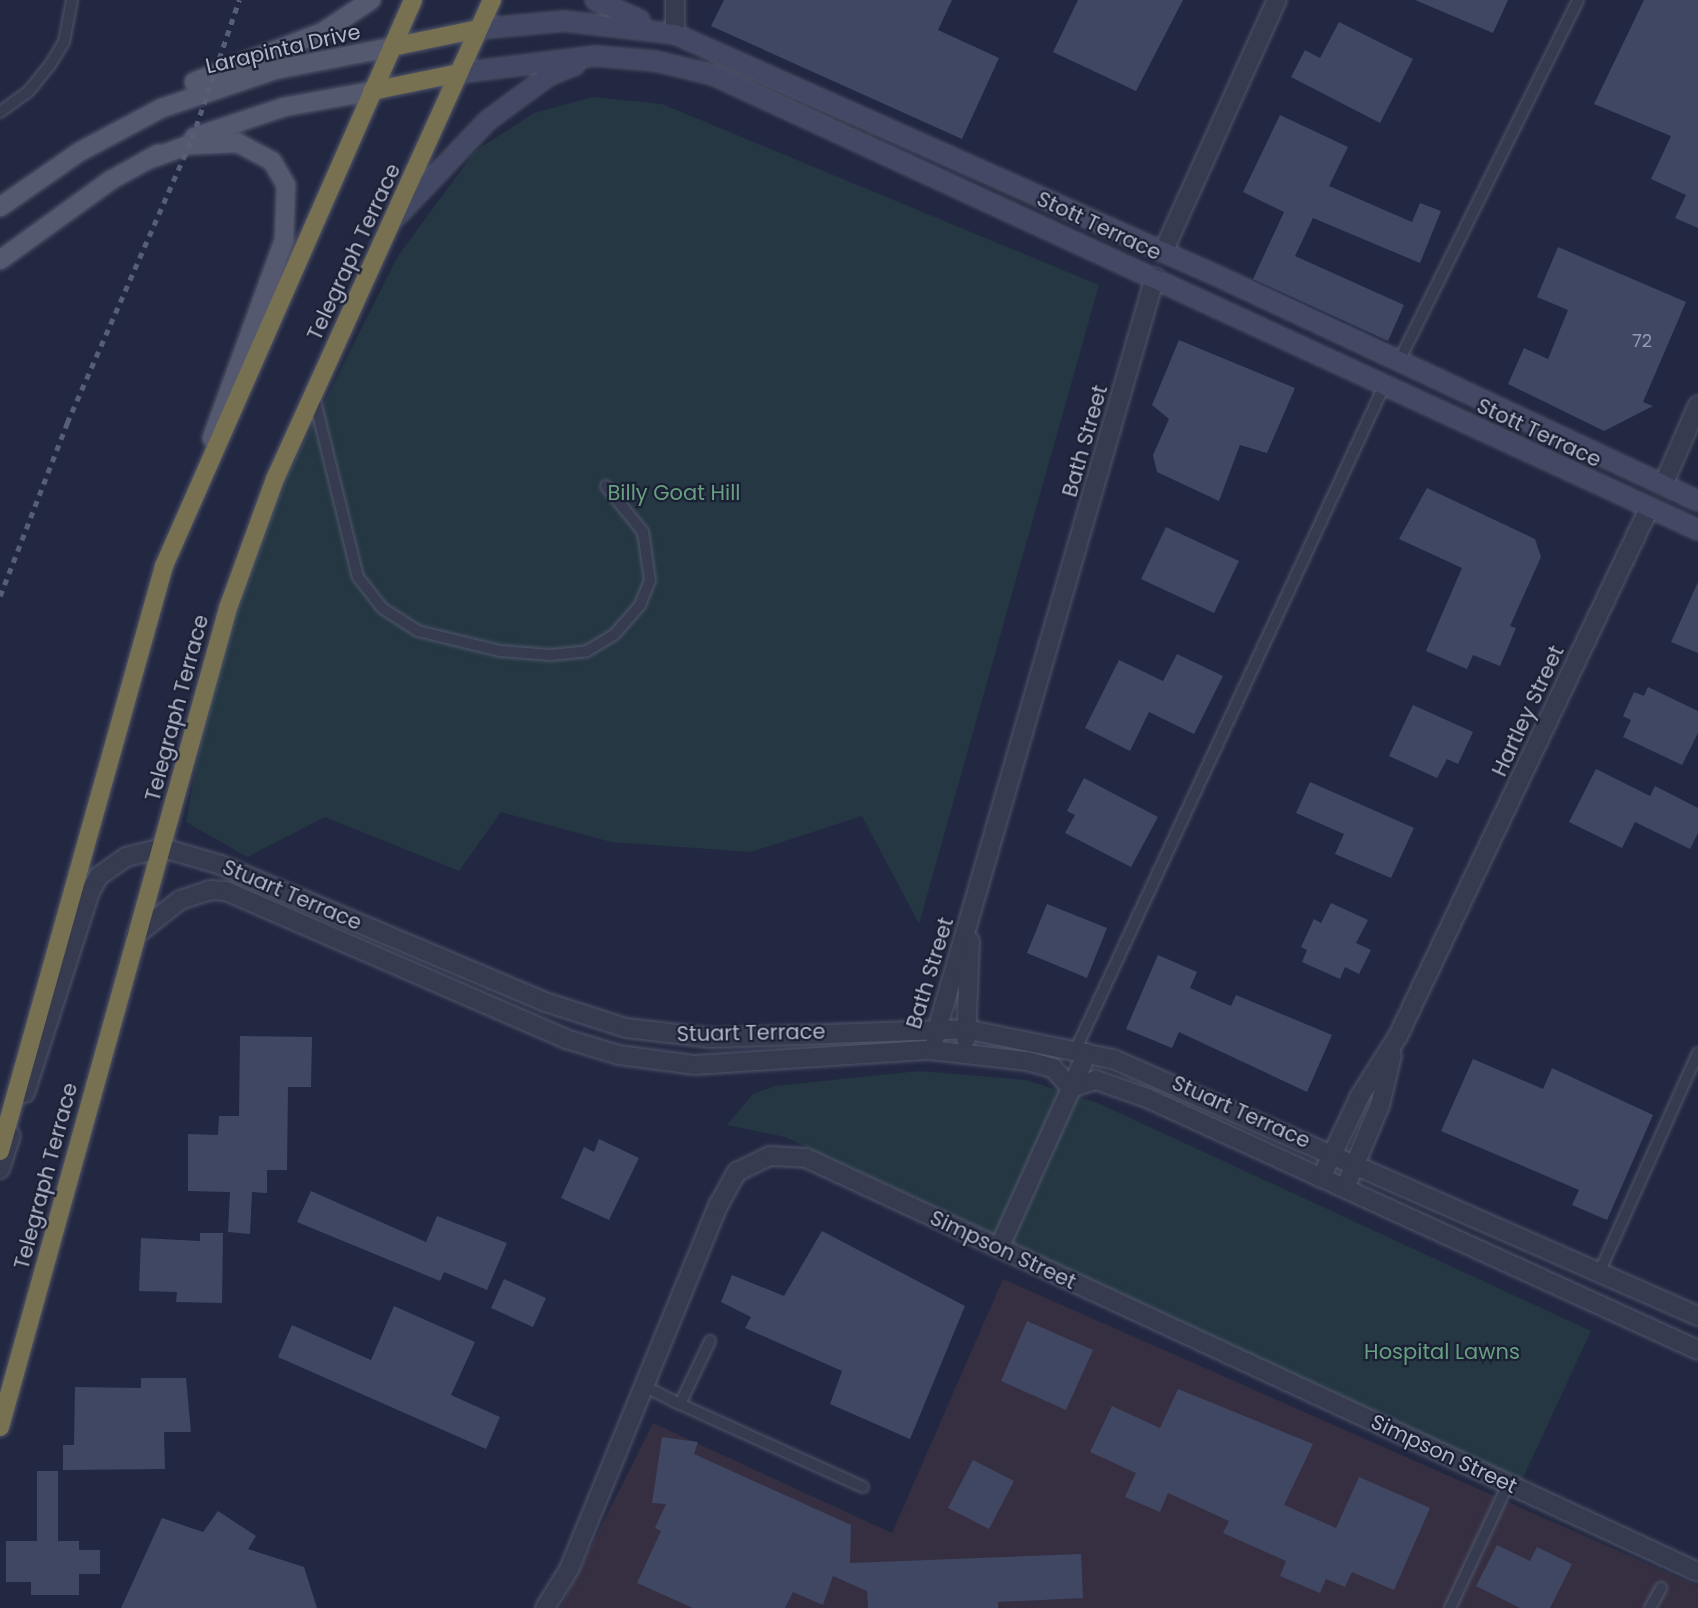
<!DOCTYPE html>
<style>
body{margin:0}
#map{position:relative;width:1698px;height:1608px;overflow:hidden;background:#222841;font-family:Poppins,sans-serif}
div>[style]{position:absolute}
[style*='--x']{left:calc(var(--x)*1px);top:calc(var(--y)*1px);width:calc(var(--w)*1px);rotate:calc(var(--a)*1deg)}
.medical>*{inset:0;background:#352f41}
.green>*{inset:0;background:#243742}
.building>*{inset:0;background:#404763}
.roads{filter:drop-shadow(0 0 2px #51566b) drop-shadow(0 0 2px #51566b)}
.lane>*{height:10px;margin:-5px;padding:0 5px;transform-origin:5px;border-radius:5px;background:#363b50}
.street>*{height:18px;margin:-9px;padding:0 9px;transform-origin:9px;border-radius:9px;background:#363b50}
.secondary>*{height:18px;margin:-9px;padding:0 9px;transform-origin:9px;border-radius:9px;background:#434864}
.primary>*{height:18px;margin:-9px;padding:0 9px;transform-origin:9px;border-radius:9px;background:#545970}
.highway>*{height:18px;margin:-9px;padding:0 9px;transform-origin:9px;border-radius:9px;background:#777152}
.rail>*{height:4.5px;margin-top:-2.25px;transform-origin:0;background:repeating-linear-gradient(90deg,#575e78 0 6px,transparent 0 12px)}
span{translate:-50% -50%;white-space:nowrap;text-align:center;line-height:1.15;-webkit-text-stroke:4.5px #1b2035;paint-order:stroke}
.number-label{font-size:18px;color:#969ab1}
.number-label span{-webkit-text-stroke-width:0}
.street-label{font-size:21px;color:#b2b6cb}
.park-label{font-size:21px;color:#679f80}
</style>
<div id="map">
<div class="medical">
<div style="clip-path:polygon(1003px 1279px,1698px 1586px,1698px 1608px,560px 1608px,653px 1423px,892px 1533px)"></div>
</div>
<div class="green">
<div style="clip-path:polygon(593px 97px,662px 104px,1099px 285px,919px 924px,862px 816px,751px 852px,611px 842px,501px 812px,459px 871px,325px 817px,247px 857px,186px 822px,215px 662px,264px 521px,398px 256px,475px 151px,534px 113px)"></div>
<div style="clip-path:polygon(919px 1071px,1026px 1080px,1098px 1103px,1591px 1331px,1522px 1480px,785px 1137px,727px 1125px,753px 1094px,775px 1086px)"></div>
</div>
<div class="building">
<div style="clip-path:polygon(724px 0,952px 0,938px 30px,999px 58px,962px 139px,711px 26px)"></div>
<div style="clip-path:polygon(1078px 0,1183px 0,1136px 91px,1053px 52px)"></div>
<div style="clip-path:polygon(1415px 0,1508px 0,1493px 33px)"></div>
<div style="clip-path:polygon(1644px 0,1698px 0,1698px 228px,1675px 218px,1686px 195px,1651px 179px,1671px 136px,1594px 104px)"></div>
<div style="clip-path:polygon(1339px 22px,1413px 59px,1380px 123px,1291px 77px,1305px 50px,1320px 58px)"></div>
<div style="clip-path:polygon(1280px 115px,1348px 147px,1329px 186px,1412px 222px,1420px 203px,1441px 211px,1420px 263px,1313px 218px,1295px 256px,1404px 305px,1388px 341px,1253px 279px,1284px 212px,1243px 192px)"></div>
<div style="clip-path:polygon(1558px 247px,1686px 302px,1643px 402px,1653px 406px,1604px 431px,1508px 384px,1524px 348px,1548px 359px,1568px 310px,1537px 297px)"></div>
<div style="clip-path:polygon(1179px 340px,1295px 388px,1267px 453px,1240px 445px,1219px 501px,1157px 472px,1153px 455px,1169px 419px,1152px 405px)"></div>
<div style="clip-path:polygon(1427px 488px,1535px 539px,1541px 557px,1510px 626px,1516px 628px,1500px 666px,1473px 655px,1467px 669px,1426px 651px,1462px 568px,1399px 539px)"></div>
<div style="clip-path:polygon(1166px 527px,1239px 561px,1214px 613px,1141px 579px)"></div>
<div style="clip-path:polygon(1698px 582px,1698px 653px,1671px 642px)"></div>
<div style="clip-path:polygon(1177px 654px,1223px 676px,1194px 734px,1149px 712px,1130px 751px,1085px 728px,1119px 660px,1163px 681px)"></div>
<div style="clip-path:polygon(1648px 687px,1698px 711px,1698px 733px,1682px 765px,1623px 737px,1631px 720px,1623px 716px,1634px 692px,1644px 696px)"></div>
<div style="clip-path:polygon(1413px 705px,1473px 732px,1458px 764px,1447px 759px,1437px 778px,1389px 756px)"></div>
<div style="clip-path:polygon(1596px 769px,1650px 796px,1655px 786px,1698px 808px,1698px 833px,1690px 849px,1635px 822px,1622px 848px,1569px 822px)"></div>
<div style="clip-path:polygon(1084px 778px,1158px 817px,1131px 867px,1065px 833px,1075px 815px,1067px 811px)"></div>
<div style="clip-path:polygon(1310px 782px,1414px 828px,1391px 878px,1335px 854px,1344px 834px,1296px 813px)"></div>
<div style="clip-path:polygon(1331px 903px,1368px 920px,1356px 943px,1371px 950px,1359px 974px,1345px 967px,1340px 979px,1302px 962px,1307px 950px,1301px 947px,1314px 919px,1321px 923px)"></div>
<div style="clip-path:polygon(1047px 904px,1107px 928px,1087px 978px,1027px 953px)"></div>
<div style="clip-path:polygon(1158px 955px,1197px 972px,1190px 988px,1231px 1006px,1236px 995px,1332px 1035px,1307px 1092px,1179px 1032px,1172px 1048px,1126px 1029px)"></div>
<div style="clip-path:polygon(240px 1036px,312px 1037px,311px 1087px,288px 1087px,287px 1170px,267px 1170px,267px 1193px,252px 1192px,250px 1234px,228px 1232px,230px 1192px,188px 1191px,188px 1134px,218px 1135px,219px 1116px,239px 1116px)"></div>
<div style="clip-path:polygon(1473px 1059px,1543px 1089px,1552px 1068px,1653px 1115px,1607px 1220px,1572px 1205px,1579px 1190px,1441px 1131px)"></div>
<div style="clip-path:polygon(599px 1139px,639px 1158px,609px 1220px,561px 1198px,584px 1147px,594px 1152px)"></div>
<div style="clip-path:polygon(311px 1191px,426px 1242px,437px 1216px,507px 1243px,487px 1290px,444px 1272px,440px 1281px,297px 1222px)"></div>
<div style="clip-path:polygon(822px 1231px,965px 1306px,910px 1439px,830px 1404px,842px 1371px,745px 1328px,751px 1317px,721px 1302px,732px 1275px,784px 1296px)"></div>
<div style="clip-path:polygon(200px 1233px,223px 1233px,222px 1303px,176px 1302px,177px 1292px,139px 1291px,141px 1238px,200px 1241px)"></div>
<div style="clip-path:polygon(504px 1279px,546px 1298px,533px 1327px,491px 1308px)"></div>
<div style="clip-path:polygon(394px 1306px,475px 1342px,451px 1395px,500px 1417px,486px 1449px,278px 1357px,292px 1325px,371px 1360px)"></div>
<div style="clip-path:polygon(1027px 1321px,1093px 1350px,1066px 1410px,1001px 1381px)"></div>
<div style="clip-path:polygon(141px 1378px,186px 1378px,191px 1432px,164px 1432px,165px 1469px,63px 1470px,63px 1445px,74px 1445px,75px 1387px,141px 1388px)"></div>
<div style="clip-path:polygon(1178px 1389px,1313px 1444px,1284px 1505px,1336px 1528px,1359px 1477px,1430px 1508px,1394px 1590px,1352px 1572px,1345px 1587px,1326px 1579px,1320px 1593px,1280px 1576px,1286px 1561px,1223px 1533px,1229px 1521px,1168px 1493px,1160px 1512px,1125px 1497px,1136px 1473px,1090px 1452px,1112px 1406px,1160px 1428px)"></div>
<div style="clip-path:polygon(662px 1437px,698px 1442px,694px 1454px,851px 1525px,850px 1563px,1081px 1554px,1083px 1598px,998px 1602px,998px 1608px,868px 1608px,867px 1591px,833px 1576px,823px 1605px,793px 1592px,785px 1608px,693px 1608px,637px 1583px,661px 1531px,655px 1528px,666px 1504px,652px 1503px)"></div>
<div style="clip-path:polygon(973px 1460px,1014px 1481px,989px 1529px,948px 1508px)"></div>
<div style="clip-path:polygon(37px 1471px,58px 1471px,58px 1541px,79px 1541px,79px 1550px,100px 1550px,100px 1574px,79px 1574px,79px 1595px,31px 1595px,31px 1582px,6px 1582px,6px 1541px,37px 1541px)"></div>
<div style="clip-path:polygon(218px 1511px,256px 1536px,248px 1549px,304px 1567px,317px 1608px,121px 1608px,162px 1518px,203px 1532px)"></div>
<div style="clip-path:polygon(1497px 1545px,1530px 1561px,1537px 1547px,1572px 1564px,1550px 1608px,1520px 1608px,1476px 1586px)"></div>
</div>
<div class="roads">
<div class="lane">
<div style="--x:0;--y:112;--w:34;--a:-36"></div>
<div style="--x:28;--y:92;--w:35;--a:-51"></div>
<div style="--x:50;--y:65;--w:27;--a:-59"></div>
<div style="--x:64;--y:42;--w:43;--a:-79.2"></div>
<div style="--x:1399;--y:361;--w:403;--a:-63.6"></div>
<div style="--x:314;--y:397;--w:185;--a:76.3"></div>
<div style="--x:358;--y:577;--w:39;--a:52"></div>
<div style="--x:382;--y:608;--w:43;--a:32.6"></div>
<div style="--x:418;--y:631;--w:84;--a:13.7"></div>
<div style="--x:500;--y:651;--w:51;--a:4.5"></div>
<div style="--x:551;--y:655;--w:36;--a:-6"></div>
<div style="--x:587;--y:651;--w:31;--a:-31"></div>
<div style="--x:614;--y:635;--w:40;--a:-49"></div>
<div style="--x:640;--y:605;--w:27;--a:-68"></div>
<div style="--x:650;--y:580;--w:49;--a:-98.3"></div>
<div style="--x:643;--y:532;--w:59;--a:-128.8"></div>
<div style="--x:1076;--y:1049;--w:731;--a:-65.08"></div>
<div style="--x:1599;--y:1273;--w:241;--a:-65.8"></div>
<div style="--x:646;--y:1387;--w:38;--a:27"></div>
<div style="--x:680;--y:1404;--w:70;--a:-64.5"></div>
<div style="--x:680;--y:1404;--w:201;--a:24.4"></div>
<div style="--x:1450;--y:1608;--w:137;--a:-64.9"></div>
<div style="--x:1650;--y:1608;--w:23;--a:-61"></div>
</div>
<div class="street">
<div style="--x:675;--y:0;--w:34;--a:90"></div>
<div style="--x:1163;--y:252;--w:277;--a:-65.7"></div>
<div style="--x:1663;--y:485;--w:87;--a:-66.4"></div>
<div style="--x:136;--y:935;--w:56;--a:-38.5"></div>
<div style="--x:180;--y:900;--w:32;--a:-18"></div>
<div style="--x:210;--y:890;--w:16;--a:4"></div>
<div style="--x:226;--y:891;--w:371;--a:23.5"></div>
<div style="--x:566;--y:1039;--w:55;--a:16.8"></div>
<div style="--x:619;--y:1055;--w:77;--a:7.5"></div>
<div style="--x:695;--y:1065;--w:235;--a:-3.7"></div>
<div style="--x:930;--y:1050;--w:98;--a:6.5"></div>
<div style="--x:1027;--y:1061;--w:27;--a:15"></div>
<div style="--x:1053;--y:1068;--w:27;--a:48"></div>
<div style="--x:1071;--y:1088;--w:26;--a:-18"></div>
<div style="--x:1096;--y:1080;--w:54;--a:19.4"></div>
<div style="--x:1147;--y:1098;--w:606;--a:24.58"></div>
<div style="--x:935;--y:1037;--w:791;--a:-73.86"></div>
<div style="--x:966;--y:1039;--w:98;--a:-87.7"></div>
<div style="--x:25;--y:1093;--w:211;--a:-72.1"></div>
<div style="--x:90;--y:892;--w:18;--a:-61"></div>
<div style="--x:99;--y:876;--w:33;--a:-35"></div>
<div style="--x:126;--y:857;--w:38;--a:-14"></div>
<div style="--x:163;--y:848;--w:60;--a:16.3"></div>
<div style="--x:221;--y:865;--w:352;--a:22.9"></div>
<div style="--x:545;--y:1002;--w:85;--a:17.8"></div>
<div style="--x:626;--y:1028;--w:86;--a:6.7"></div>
<div style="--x:711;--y:1038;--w:254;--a:-2"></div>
<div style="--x:965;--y:1029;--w:151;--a:11.5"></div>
<div style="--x:1113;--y:1059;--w:639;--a:23.72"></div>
<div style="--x:0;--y:1169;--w:35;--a:-72"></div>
<div style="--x:1321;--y:1178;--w:91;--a:-64.6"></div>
<div style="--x:1360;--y:1096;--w:71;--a:-57.7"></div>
<div style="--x:1398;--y:1036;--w:585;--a:-64.57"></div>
<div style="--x:1345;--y:1188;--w:90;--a:-67.1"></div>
<div style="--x:1380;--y:1105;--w:51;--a:-76.5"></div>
<div style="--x:999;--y:1248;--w:214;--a:-65.7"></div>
<div style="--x:545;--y:1608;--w:46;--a:-58.4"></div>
<div style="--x:569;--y:1569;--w:395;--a:-67.7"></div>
<div style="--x:719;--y:1204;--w:37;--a:-61"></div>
<div style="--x:737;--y:1172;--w:37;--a:-26"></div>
<div style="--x:770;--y:1156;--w:36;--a:3"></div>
<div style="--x:806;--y:1158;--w:983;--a:24.9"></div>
</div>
<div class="secondary">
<div style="--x:595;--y:0;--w:49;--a:24"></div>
<div style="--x:478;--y:29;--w:86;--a:-5.3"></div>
<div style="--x:564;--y:21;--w:112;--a:6.7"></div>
<div style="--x:675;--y:34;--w:599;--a:24.04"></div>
<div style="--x:1222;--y:278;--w:526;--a:25.1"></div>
<div style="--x:459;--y:73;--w:138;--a:-7.1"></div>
<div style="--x:596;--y:56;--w:59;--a:4.8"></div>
<div style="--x:655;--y:61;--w:60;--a:13.6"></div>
<div style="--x:713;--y:75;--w:1085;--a:24.79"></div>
<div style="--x:397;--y:216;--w:131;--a:-46.5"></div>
<div style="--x:487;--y:121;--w:76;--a:-36.4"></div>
<div style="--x:548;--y:76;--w:29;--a:-22"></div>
</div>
<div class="primary">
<div style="--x:194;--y:82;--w:138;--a:-21.2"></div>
<div style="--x:323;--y:32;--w:58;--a:-33.7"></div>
<div style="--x:194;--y:137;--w:95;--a:-18.4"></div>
<div style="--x:284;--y:107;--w:89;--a:-10.3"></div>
<div style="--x:147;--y:160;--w:45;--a:-19.7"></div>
<div style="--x:189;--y:145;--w:49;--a:-2.3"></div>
<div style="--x:238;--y:143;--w:38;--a:28"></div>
<div style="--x:272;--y:161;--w:28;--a:60"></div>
<div style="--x:286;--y:185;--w:55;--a:92.1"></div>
<div style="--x:284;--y:240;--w:211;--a:110"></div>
<div style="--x:0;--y:207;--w:98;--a:-34.7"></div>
<div style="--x:81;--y:151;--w:92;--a:-28"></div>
<div style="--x:162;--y:108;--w:118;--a:-18.7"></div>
<div style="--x:274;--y:70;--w:120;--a:-11"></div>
<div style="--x:0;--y:260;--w:137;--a:-35.8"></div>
<div style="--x:111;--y:180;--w:54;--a:-29"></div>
</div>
<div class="highway">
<div style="--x:392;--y:47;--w:88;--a:-11.8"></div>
<div style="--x:372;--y:91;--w:89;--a:-11.7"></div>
<div style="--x:0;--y:1151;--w:608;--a:-74.34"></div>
<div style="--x:164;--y:566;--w:618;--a:-66.25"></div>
<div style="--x:0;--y:1427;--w:850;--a:-74.44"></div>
<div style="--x:228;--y:608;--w:137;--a:-70"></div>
<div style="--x:275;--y:479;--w:526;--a:-65.63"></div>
</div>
</div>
<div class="rail">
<div style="--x:0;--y:596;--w:186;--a:-68.8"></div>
<div style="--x:67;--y:423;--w:311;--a:-66.3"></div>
<div style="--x:192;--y:138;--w:146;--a:-71.2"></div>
</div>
<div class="number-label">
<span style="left:1642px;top:341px">72</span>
</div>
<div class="street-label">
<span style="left:283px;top:49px;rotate:-13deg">Larapinta Drive</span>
<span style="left:1099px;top:226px;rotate:25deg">Stott Terrace</span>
<span style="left:354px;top:252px;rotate:-65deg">Telegraph Terrace</span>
<span style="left:1539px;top:433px;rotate:25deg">Stott Terrace</span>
<span style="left:1085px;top:441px;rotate:-74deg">Bath Street</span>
<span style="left:177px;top:708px;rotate:-75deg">Telegraph Terrace</span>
<span style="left:1528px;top:711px;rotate:-65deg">Hartley Street</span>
<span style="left:292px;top:895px;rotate:23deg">Stuart Terrace</span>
<span style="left:930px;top:973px;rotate:-73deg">Bath Street</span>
<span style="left:751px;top:1033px;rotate:-1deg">Stuart Terrace</span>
<span style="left:1241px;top:1112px;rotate:24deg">Stuart Terrace</span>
<span style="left:46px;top:1176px;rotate:-75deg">Telegraph Terrace</span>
<span style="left:1003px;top:1250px;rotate:25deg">Simpson Street</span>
<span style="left:1444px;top:1454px;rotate:25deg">Simpson Street</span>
</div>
<div class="park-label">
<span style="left:674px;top:493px">Billy Goat Hill</span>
<span style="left:1442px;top:1352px">Hospital Lawns</span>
</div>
</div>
